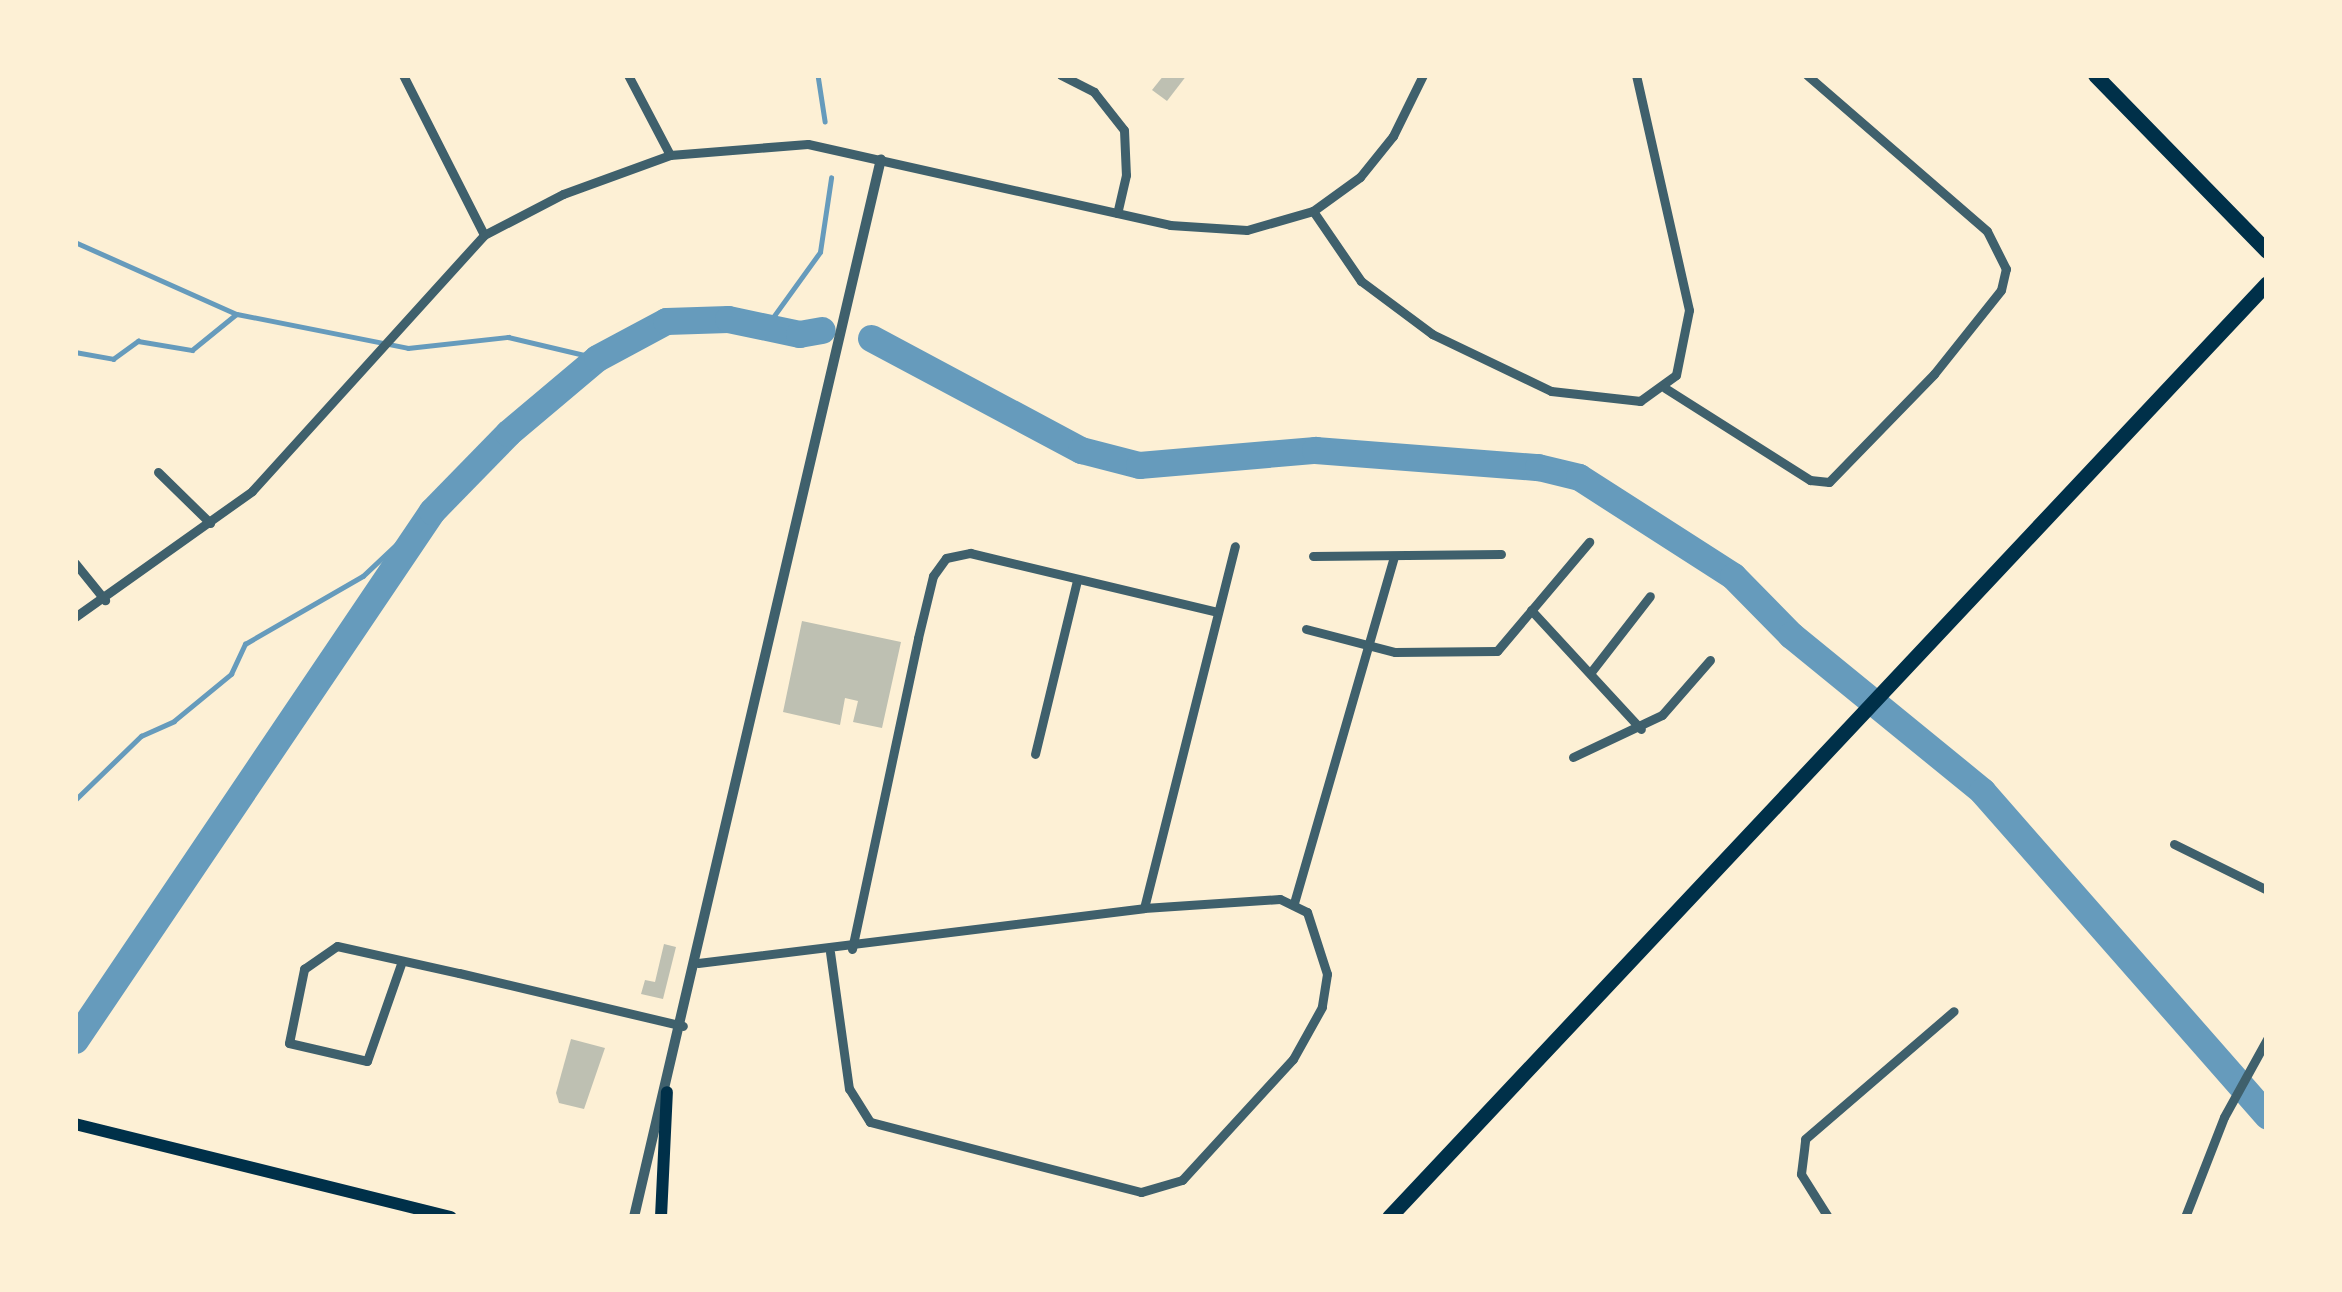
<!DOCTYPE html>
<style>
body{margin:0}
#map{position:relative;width:2342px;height:1292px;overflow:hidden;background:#fdf0d5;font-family:"DejaVu Sans",sans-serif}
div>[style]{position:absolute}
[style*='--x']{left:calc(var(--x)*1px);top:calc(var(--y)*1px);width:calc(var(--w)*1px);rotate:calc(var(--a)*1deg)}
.stream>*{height:4.5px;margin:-2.25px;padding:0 2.25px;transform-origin:2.25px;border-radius:2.25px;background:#669bbc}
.river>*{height:27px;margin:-13.5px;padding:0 13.5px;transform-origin:13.5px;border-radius:13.5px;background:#669bbc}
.building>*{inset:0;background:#bec0b2}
.minor>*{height:9px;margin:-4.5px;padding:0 4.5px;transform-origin:4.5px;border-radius:4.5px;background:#3f606c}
.tertiary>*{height:10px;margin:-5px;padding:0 5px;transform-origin:5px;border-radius:5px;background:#3f606c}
.secondary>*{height:12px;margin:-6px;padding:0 6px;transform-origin:6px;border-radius:6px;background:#003049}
.trunk>*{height:15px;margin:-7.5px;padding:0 7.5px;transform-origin:7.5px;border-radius:7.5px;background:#003049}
span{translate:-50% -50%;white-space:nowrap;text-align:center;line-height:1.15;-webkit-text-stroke:10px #fdf0d5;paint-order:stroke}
.frame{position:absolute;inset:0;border:78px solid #fdf0d5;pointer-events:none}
</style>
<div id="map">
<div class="stream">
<div style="--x:818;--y:75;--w:47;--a:81.3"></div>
<div style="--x:75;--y:242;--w:177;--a:24"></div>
<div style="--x:237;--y:314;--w:174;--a:11.2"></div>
<div style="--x:408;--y:348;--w:101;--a:-6.3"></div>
<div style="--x:508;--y:337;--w:91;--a:13.3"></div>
<div style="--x:766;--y:327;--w:92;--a:-54.2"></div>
<div style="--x:820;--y:252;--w:75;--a:-81.5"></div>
<div style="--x:75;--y:352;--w:39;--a:10"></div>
<div style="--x:113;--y:359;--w:31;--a:-36"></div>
<div style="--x:138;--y:341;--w:55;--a:9.5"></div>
<div style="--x:192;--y:350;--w:55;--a:-39.1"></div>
<div style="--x:75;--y:800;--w:92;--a:-44.1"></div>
<div style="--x:141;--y:736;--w:36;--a:-24"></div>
<div style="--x:174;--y:721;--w:74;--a:-39.5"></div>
<div style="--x:231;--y:674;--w:33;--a:-65"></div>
<div style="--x:245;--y:644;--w:136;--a:-30"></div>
<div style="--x:363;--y:576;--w:95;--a:-43.3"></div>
</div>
<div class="river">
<div style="--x:871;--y:338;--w:238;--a:28.1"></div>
<div style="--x:1081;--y:450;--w:60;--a:14.5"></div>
<div style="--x:1139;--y:465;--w:177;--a:-4.9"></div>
<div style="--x:1315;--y:450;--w:224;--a:4.4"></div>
<div style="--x:1538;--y:467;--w:42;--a:13.7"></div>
<div style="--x:1579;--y:477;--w:183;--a:32.7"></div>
<div style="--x:1733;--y:576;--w:83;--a:45.5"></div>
<div style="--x:1791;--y:635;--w:247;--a:39.2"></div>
<div style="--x:1982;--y:791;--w:432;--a:48.7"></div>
<div style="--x:75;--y:1040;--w:638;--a:-55.99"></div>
<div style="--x:432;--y:511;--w:109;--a:-45.7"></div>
<div style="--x:508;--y:433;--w:116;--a:-40.1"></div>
<div style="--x:597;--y:358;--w:78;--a:-28.2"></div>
<div style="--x:666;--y:321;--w:62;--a:-1.8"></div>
<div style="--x:728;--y:319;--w:73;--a:11.9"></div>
<div style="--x:799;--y:334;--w:23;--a:-10"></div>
</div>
<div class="building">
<div style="clip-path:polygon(1164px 75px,1187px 75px,1167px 101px,1152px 90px)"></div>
<div style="clip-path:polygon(802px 621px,901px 642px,882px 728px,853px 722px,858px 701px,845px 698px,840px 725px,783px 712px)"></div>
<div style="clip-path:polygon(664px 944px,676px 947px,663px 999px,641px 994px,645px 980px,655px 982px)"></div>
<div style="clip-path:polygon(571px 1039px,605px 1048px,584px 1109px,559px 1103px,556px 1093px)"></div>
</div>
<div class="minor">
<div style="--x:403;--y:75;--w:179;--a:63.1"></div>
<div style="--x:628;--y:75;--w:90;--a:62.3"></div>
<div style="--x:1061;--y:75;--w:37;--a:27"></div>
<div style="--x:1094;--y:92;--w:48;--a:51.7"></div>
<div style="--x:1124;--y:130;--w:45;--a:87.5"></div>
<div style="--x:1126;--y:175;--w:39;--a:103"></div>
<div style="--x:1313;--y:211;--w:85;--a:55.6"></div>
<div style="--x:1361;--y:281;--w:89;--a:36.7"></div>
<div style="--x:1432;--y:334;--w:132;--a:25.6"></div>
<div style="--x:1551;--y:391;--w:90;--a:6.4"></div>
<div style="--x:1640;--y:401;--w:44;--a:-35.8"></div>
<div style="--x:1676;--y:375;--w:66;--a:-78.7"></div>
<div style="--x:1689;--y:310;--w:241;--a:-102.7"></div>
<div style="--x:1665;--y:388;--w:172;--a:32.4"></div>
<div style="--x:1810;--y:480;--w:19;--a:6"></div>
<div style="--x:1829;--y:482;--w:151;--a:-45.8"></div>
<div style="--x:1934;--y:374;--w:107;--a:-51.4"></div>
<div style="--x:2001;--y:290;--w:22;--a:-77"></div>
<div style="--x:2006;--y:269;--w:42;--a:-116.6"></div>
<div style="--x:1987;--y:231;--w:238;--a:-139.1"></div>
<div style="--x:158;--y:472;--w:73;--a:44.4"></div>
<div style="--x:1313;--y:556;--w:188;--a:-0.6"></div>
<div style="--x:75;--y:563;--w:48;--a:51"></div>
<div style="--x:1531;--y:610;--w:162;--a:47.3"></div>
<div style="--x:75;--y:617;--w:217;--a:-35.4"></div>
<div style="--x:252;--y:491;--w:345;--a:-47.8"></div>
<div style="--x:484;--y:235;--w:89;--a:-27.4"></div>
<div style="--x:563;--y:194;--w:114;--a:-20"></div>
<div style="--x:670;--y:155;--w:138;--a:-4.6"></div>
<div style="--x:808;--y:144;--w:371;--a:12.6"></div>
<div style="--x:1170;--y:225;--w:77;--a:3.7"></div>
<div style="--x:1247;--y:230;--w:69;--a:-16.1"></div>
<div style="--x:1313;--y:211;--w:58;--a:-35.9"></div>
<div style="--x:1360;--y:177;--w:53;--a:-51.2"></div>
<div style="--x:1393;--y:136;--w:68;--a:-63.8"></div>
<div style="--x:1306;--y:629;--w:92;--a:14.5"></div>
<div style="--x:1395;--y:652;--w:102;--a:-0.6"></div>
<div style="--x:1497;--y:651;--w:143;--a:-49.8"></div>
<div style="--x:1591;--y:672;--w:96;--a:-52.2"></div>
<div style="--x:1035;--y:754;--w:179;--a:-76.4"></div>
<div style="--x:1573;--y:757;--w:98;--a:-25.3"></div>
<div style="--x:1662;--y:715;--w:73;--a:-48.9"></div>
<div style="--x:2174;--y:844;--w:104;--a:26.3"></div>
<div style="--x:1294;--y:903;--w:358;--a:-73.9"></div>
<div style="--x:1144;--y:908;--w:373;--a:-75.9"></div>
<div style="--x:852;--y:949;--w:318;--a:-78"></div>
<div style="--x:918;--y:638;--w:64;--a:-76.4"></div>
<div style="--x:933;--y:576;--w:22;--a:-54"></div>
<div style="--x:946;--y:558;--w:25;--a:-12"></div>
<div style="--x:970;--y:553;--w:254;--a:13.4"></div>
<div style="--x:402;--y:961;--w:106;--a:109.3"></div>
<div style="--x:367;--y:1061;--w:80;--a:-167"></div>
<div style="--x:289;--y:1043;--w:76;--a:-78.5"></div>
<div style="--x:304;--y:969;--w:40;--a:-34.9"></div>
<div style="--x:337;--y:946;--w:125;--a:12.5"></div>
<div style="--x:459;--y:973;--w:230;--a:13.3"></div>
<div style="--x:698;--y:963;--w:449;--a:-7"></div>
<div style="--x:1144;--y:908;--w:136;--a:-3.8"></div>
<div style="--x:1280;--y:899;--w:30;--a:26"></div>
<div style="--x:1307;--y:912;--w:65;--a:72.1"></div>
<div style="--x:1327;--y:974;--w:33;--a:99"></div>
<div style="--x:1322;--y:1007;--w:60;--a:119.1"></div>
<div style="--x:1293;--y:1059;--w:164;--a:132.5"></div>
<div style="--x:1182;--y:1180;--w:43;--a:163.7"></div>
<div style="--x:1141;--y:1192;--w:280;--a:-165.5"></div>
<div style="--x:870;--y:1122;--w:39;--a:-122"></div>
<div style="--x:849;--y:1089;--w:138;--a:-97.9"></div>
<div style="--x:1828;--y:1217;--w:51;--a:-122.1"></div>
<div style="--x:1801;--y:1174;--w:35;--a:-83"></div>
<div style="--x:1805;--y:1139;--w:196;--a:-40.7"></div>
<div style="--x:2185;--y:1217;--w:107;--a:-68.7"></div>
<div style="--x:2224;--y:1117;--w:89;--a:-61.1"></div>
</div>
<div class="tertiary">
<div style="--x:634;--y:1217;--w:1086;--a:-76.86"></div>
</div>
<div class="secondary">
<div style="--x:75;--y:1124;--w:387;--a:13.9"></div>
<div style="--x:661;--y:1217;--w:125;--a:-87.3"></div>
</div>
<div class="trunk">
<div style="--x:2095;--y:75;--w:246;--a:45.7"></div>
<div style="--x:1389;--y:1217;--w:1282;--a:-46.77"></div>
</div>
<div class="frame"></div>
</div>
